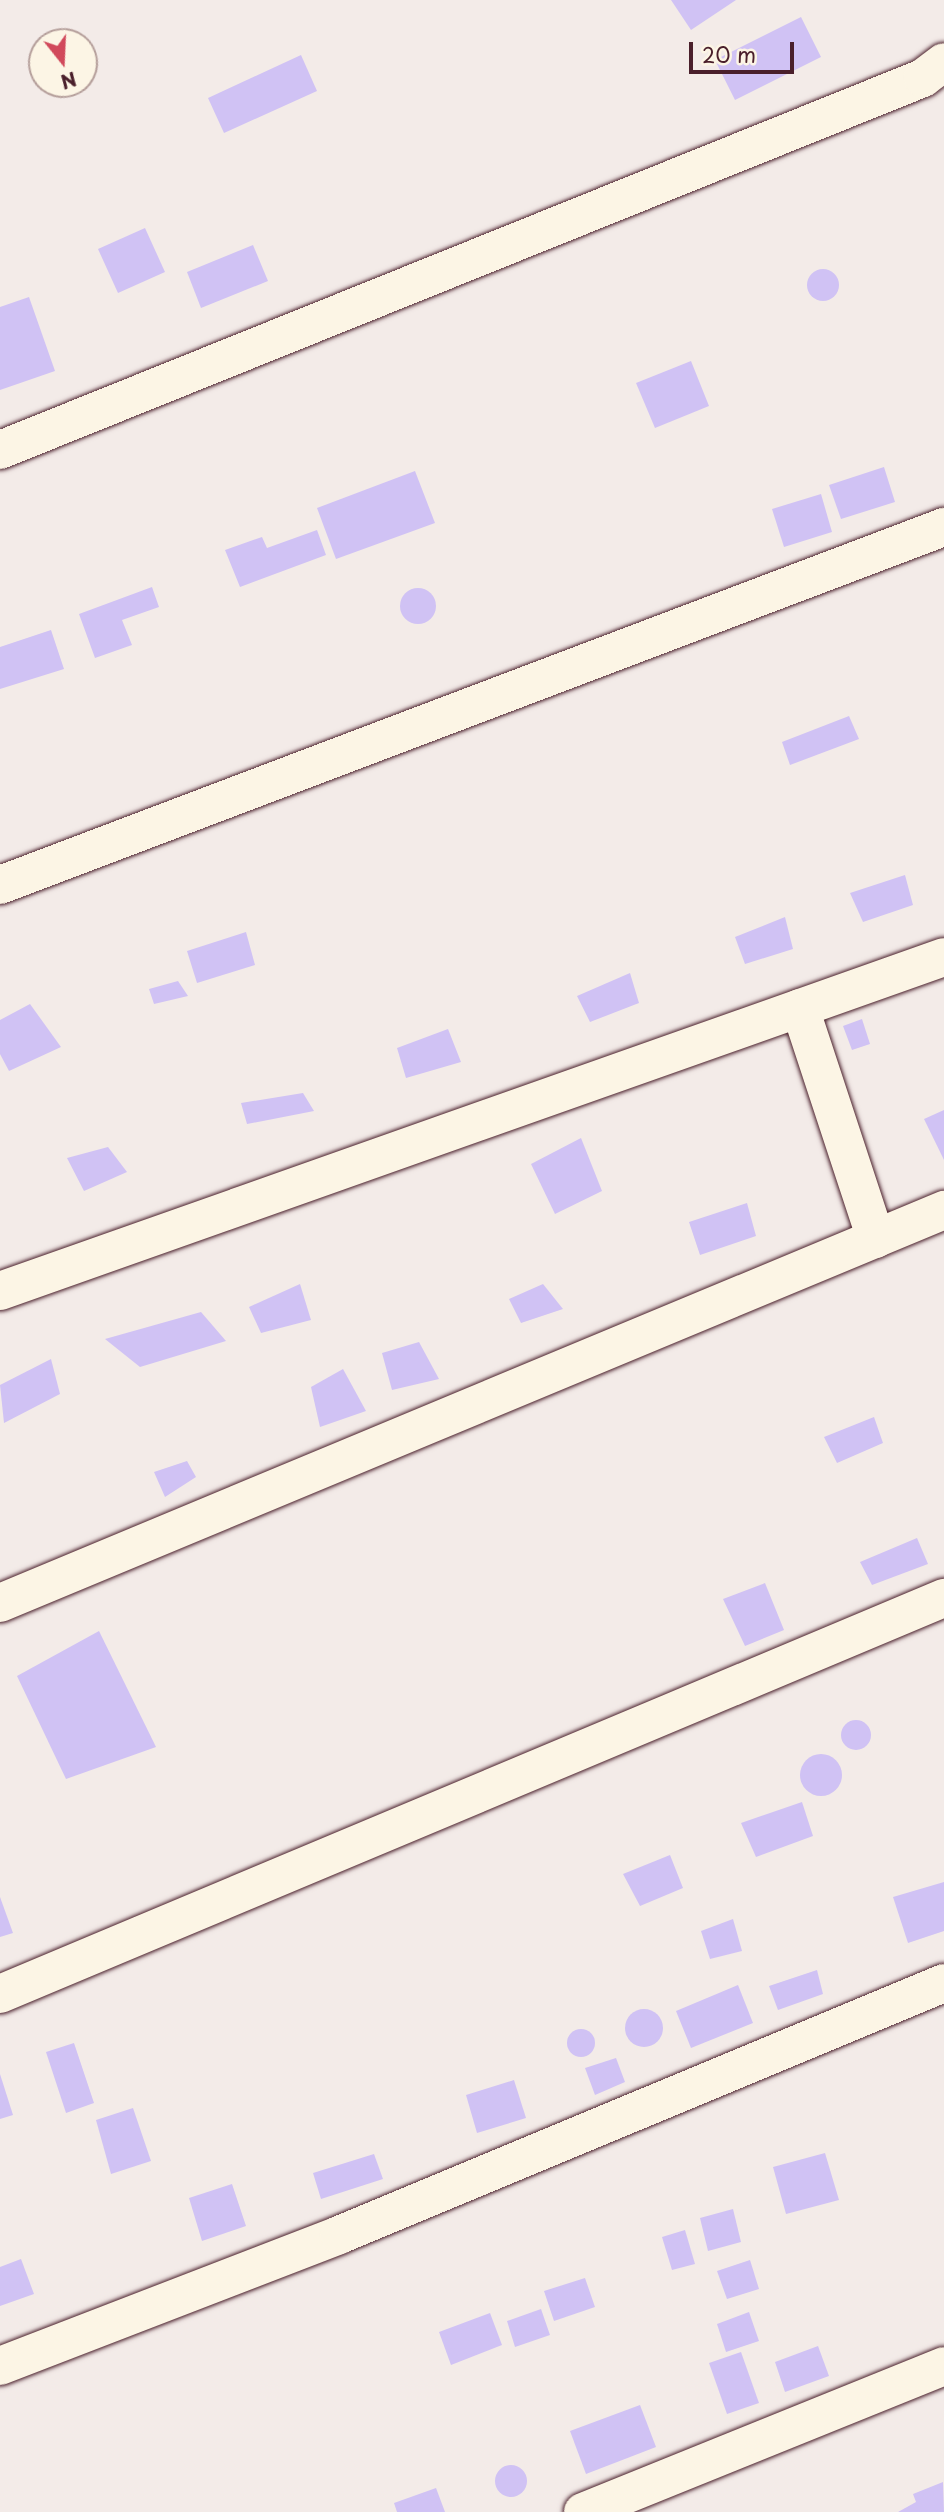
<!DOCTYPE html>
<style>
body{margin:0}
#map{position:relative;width:944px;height:2512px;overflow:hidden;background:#f3ebe8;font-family:"Playpen Sans",sans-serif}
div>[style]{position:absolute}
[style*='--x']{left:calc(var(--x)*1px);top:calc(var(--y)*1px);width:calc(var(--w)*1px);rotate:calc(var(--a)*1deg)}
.building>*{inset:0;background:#d0c2f4}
.round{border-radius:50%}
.roads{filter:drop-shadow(0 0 2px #4a1f2b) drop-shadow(0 0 2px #4a1f2b)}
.minor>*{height:38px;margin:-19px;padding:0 19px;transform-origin:19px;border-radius:19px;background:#fcf5e5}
span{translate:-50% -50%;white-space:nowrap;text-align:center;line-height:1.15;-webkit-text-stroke:7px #fcf5e5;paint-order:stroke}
.north{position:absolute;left:28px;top:28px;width:70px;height:70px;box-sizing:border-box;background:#fcf5e5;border:2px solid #b59f9b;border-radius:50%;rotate:162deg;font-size:19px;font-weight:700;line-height:28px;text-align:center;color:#4a1f2b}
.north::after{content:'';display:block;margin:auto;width:24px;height:32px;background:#d1495b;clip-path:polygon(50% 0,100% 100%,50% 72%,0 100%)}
.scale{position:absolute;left:689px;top:42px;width:105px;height:32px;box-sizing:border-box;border:4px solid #4a1f2b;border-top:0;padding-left:9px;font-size:21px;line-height:24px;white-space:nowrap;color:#4a1f2b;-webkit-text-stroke:5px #fcf5e5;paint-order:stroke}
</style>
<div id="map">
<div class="building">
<div style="clip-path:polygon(671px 0,736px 0,691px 30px)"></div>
<div style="clip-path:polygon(801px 17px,821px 57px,735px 100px,715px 60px)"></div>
<div style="clip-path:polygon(301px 55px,317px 91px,224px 133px,208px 98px)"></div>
<div style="clip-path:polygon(145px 228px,165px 272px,118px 293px,98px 249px)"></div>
<div style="clip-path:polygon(253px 245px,268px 281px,201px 308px,187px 272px)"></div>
<div class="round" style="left:807px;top:269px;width:32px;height:32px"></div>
<div style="clip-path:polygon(29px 297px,55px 371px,0 390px,0 307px)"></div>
<div style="clip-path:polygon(691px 361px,709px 406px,655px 428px,636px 383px)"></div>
<div style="clip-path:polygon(884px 467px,895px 502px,841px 519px,829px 485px)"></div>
<div style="clip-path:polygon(415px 471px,435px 523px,336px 559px,317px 508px)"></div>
<div style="clip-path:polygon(821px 494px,832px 532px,784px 547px,772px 509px)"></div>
<div style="clip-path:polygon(317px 530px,326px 555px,240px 587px,225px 550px,262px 537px,267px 548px)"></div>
<div style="clip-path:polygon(152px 587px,159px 607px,122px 620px,132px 645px,95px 658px,79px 614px)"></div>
<div class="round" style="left:400px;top:588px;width:36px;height:36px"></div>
<div style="clip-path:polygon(51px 630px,64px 669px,0 689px,0 647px)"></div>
<div style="clip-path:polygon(849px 716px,859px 739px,790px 765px,782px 742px)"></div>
<div style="clip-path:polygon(905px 875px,913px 905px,863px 922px,850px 893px)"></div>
<div style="clip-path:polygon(785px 917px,793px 949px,745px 964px,735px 937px)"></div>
<div style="clip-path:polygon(246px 932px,255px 965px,197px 983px,187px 951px)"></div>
<div style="clip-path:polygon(630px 973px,639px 1003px,590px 1022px,577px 996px)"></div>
<div style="clip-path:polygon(178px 981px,188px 996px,154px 1004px,149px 989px)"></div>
<div style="clip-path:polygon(30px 1004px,61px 1047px,9px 1071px,0 1054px,0 1020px)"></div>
<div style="clip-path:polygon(862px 1019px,870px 1044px,852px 1050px,843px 1026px)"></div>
<div style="clip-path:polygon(448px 1029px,461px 1062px,406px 1078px,397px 1048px)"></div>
<div style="clip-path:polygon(303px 1093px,314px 1111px,247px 1124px,241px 1103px)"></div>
<div style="clip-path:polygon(944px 1110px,944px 1160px,924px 1119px)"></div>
<div style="clip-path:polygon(581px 1138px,602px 1191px,555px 1214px,531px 1164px)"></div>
<div style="clip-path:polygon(108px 1147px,127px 1172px,84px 1191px,67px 1158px)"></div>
<div style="clip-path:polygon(747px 1203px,756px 1236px,700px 1255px,689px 1222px)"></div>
<div style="clip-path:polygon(300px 1284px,311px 1320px,261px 1333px,249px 1307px)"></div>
<div style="clip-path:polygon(543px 1284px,563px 1309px,521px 1323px,509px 1299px)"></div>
<div style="clip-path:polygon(201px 1312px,226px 1341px,140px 1367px,105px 1339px)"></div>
<div style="clip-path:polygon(419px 1342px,439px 1379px,392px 1390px,382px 1353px)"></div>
<div style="clip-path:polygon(51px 1359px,60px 1394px,4px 1423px,0 1385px)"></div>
<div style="clip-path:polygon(343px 1369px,366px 1411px,320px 1427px,311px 1387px)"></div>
<div style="clip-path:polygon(874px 1417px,883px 1443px,837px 1463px,824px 1437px)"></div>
<div style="clip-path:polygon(187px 1461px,196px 1477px,165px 1497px,154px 1472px)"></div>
<div style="clip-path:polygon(917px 1538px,928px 1564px,872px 1585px,860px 1562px)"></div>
<div style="clip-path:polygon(765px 1583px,784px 1630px,745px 1646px,723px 1599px)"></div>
<div style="clip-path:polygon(99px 1631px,156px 1747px,66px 1779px,17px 1676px)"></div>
<div class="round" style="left:841px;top:1720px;width:30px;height:30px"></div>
<div class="round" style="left:800px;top:1754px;width:42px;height:42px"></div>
<div style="clip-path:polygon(802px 1802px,813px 1836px,756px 1857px,741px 1823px)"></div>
<div style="clip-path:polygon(670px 1855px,683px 1888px,640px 1906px,623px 1874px)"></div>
<div style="clip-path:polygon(944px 1882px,944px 1931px,908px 1943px,893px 1897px)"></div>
<div style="clip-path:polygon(0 1897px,13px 1933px,0 1937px)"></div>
<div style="clip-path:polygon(733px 1919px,742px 1951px,710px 1959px,701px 1931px)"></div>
<div style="clip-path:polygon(817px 1970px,823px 1994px,778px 2010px,769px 1986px)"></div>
<div style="clip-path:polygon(738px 1985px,753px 2023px,691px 2048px,676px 2011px)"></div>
<div class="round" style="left:625px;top:2009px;width:38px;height:38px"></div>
<div class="round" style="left:567px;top:2029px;width:28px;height:28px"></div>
<div style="clip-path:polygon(74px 2043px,94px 2103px,66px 2113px,46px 2052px)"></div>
<div style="clip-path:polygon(616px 2058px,625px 2082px,595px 2095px,585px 2068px)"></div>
<div style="clip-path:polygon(0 2074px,13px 2115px,0 2119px)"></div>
<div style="clip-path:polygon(514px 2080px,526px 2118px,477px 2133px,466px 2095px)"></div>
<div style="clip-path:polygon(133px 2108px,151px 2161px,111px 2174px,96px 2120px)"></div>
<div style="clip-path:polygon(825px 2153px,839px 2200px,786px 2214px,773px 2167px)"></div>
<div style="clip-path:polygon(374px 2154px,383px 2179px,321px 2199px,313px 2173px)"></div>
<div style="clip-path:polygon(232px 2184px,246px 2226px,202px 2241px,189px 2198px)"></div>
<div style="clip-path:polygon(733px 2209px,741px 2242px,708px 2251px,700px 2218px)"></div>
<div style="clip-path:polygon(685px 2230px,695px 2264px,672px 2270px,662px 2237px)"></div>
<div style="clip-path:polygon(21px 2259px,34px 2294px,0 2306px,0 2267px)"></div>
<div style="clip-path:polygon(750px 2260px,759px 2289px,727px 2299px,717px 2271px)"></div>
<div style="clip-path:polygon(585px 2278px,595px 2307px,554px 2321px,544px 2291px)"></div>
<div style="clip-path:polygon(541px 2309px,550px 2335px,515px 2347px,507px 2321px)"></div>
<div style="clip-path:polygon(749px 2312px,759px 2341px,726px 2352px,717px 2324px)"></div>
<div style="clip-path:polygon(490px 2313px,502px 2345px,451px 2365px,439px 2332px)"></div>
<div style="clip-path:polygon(818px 2346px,829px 2376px,785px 2392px,775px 2362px)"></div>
<div style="clip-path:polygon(741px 2352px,759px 2403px,727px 2414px,709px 2363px)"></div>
<div style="clip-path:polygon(640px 2405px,656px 2447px,586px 2474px,570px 2431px)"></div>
<div class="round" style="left:495px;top:2465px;width:32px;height:32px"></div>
<div style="clip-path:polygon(943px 2482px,944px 2512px,898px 2512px,916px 2502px,913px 2494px)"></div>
<div style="clip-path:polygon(436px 2488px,445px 2512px,397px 2512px,394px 2503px)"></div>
</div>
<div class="roads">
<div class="minor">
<div style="--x:0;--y:450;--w:995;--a:-21.95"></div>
<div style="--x:923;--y:78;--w:26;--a:-37"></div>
<div style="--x:0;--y:885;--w:1010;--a:-20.77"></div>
<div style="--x:800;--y:1008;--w:243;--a:71.8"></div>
<div style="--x:0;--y:1291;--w:1001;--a:-19.48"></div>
<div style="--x:0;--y:1603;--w:1023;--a:-22.6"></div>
<div style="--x:0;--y:1994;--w:1024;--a:-22.76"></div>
<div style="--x:0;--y:2366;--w:363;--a:-21.1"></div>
<div style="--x:339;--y:2235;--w:655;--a:-22.61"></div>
<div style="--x:583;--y:2512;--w:389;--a:-22"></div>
</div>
</div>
<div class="north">N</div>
<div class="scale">20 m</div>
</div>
